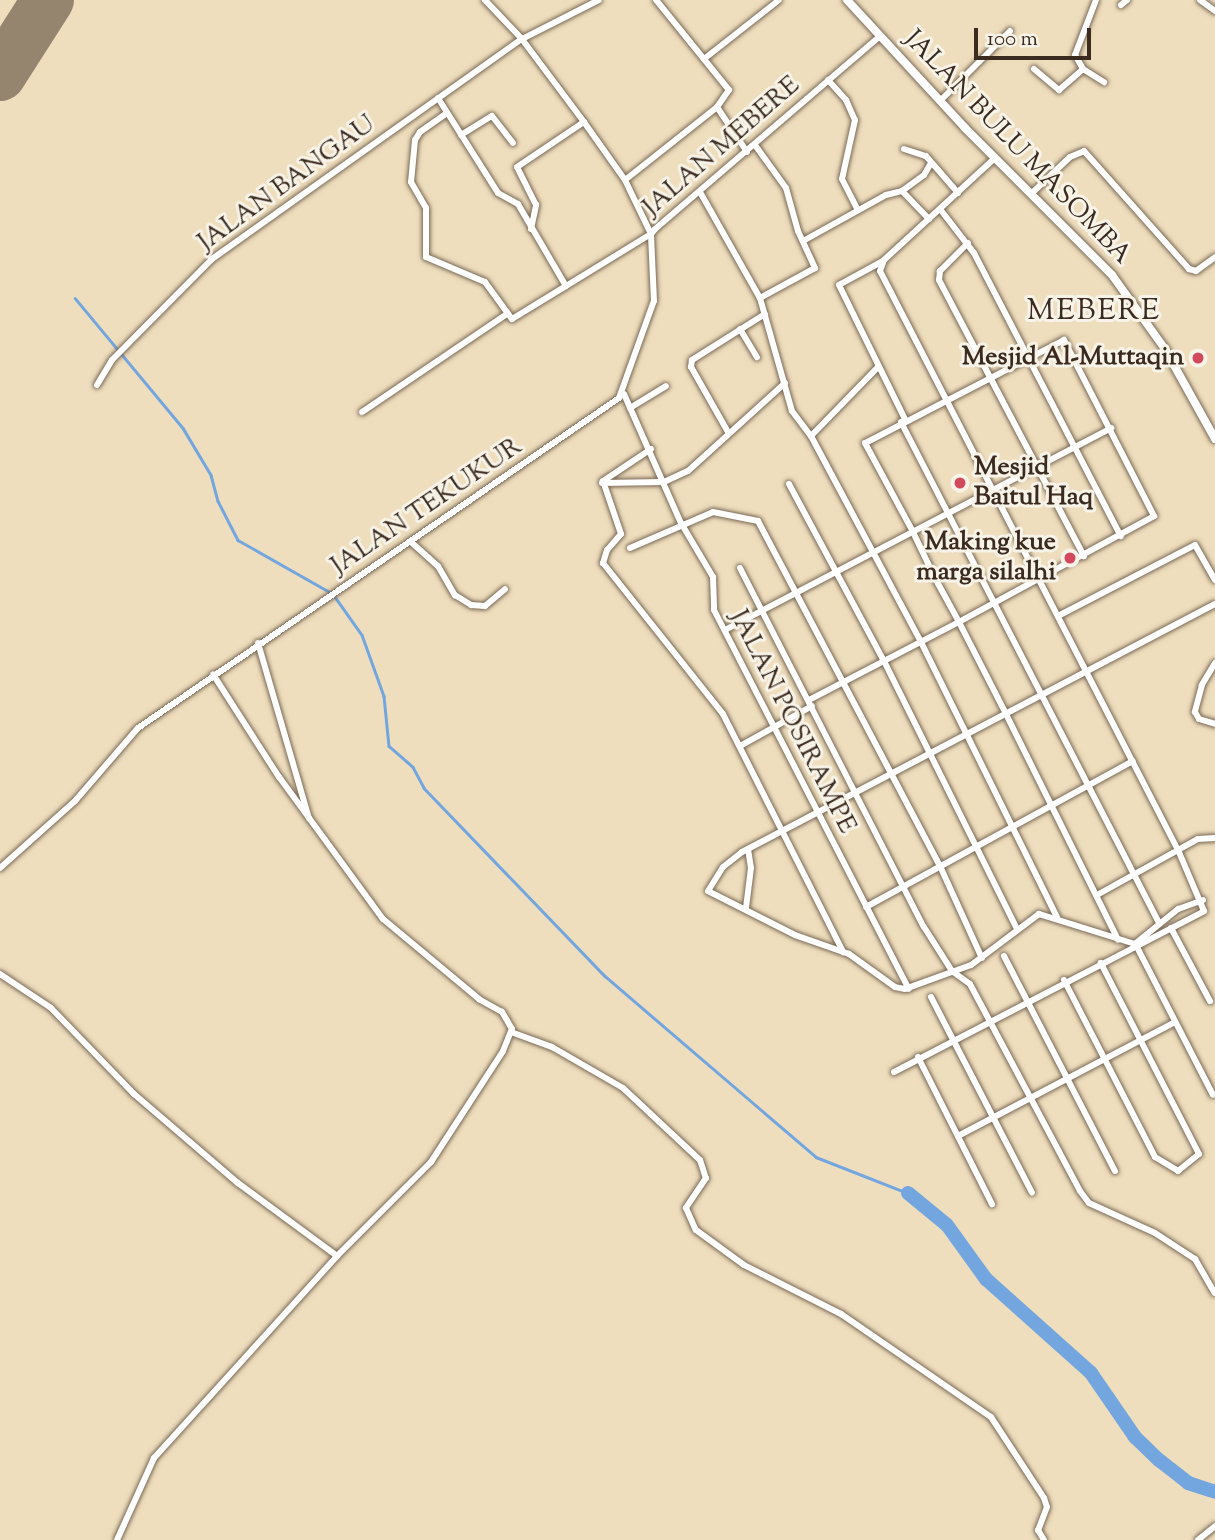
<!DOCTYPE html>
<style>
body{margin:0}
#map{position:relative;width:1215px;height:1540px;overflow:hidden;background:#efdebd;font-family:"Sorts Mill Goudy",serif}
div>[style]{position:absolute}
[style*='--x']{left:calc(var(--x)*1px);top:calc(var(--y)*1px);width:calc(var(--w)*1px);rotate:calc(var(--a)*1deg)}
.stream>*{height:2.5px;margin:-1.25px;padding:0 1.25px;transform-origin:1.25px;border-radius:1.25px;background:#73a6df}
.river>*{height:14px;margin:-7px;padding:0 7px;transform-origin:7px;border-radius:7px;background:#73a6df}
.runway>*{height:52px;margin:-26px;padding:0 26px;transform-origin:26px;border-radius:26px;background:#95846e}
.roads{filter:drop-shadow(0 0 2px #7a6956) drop-shadow(0 0 2px #7a6956)}
.minor>*{height:6px;margin:-3px;padding:0 3px;transform-origin:3px;border-radius:3px;background:#fff}
.tertiary>*{height:8px;margin:-4px;padding:0 4px;transform-origin:4px;border-radius:4px;background:#fff}
.dots>*{width:19px;height:19px;translate:-50% -50%;box-sizing:border-box;border:4px solid #f7f3e8;border-radius:50%}
span{translate:-50% -50%;white-space:nowrap;text-align:center;line-height:1.15;-webkit-text-stroke:6px #f7f3e8;paint-order:stroke}
.street-label{font-size:26px;color:#3b2a1e}
.poi-label{font-size:26px;color:#3b2a1e;font-weight:700}
.right{translate:-100% -50%;text-align:right}
.left{translate:0 -50%;text-align:left}
.quarter-label{font-size:30px;color:#3b2a1e;letter-spacing:2px}
.scale{position:absolute;left:974px;top:28px;width:117px;height:32px;box-sizing:border-box;border:4px solid #3b2a1e;border-top:0;padding-left:9px;font-size:21px;line-height:24px;white-space:nowrap;color:#3b2a1e;-webkit-text-stroke:5px #f7f3e8;paint-order:stroke}
</style>
<div id="map">
<div class="stream">
<div style="--x:75;--y:298;--w:169;--a:50.3"></div>
<div style="--x:183;--y:428;--w:55;--a:59.2"></div>
<div style="--x:211;--y:475;--w:27;--a:75"></div>
<div style="--x:218;--y:501;--w:44;--a:62.9"></div>
<div style="--x:238;--y:540;--w:109;--a:29.6"></div>
<div style="--x:333;--y:594;--w:50;--a:54.7"></div>
<div style="--x:362;--y:635;--w:65;--a:70.2"></div>
<div style="--x:384;--y:696;--w:50;--a:84.3"></div>
<div style="--x:389;--y:746;--w:32;--a:41"></div>
<div style="--x:413;--y:767;--w:24;--a:62"></div>
<div style="--x:424;--y:788;--w:261;--a:46.1"></div>
<div style="--x:605;--y:976;--w:278;--a:40.6"></div>
<div style="--x:816;--y:1157;--w:99;--a:21.4"></div>
</div>
<div class="river">
<div style="--x:908;--y:1193;--w:50;--a:39.4"></div>
<div style="--x:947;--y:1225;--w:67;--a:54.2"></div>
<div style="--x:986;--y:1279;--w:141;--a:41.8"></div>
<div style="--x:1091;--y:1373;--w:78;--a:55.5"></div>
<div style="--x:1135;--y:1437;--w:33;--a:44"></div>
<div style="--x:1159;--y:1460;--w:37;--a:38"></div>
<div style="--x:1188;--y:1483;--w:28;--a:18"></div>
</div>
<div class="runway">
<div style="--x:0;--y:75;--w:89;--a:-57.4"></div>
</div>
<div class="roads">
<div class="minor">
<div style="--x:1096;--y:0;--w:59;--a:110.9"></div>
<div style="--x:1075;--y:55;--w:16;--a:60"></div>
<div style="--x:1083;--y:69;--w:25;--a:32"></div>
<div style="--x:1200;--y:0;--w:19;--a:36"></div>
<div style="--x:1121;--y:5;--w:8;--a:-40"></div>
<div style="--x:704;--y:59;--w:95;--a:-38.2"></div>
<div style="--x:1034;--y:69;--w:33;--a:40"></div>
<div style="--x:1059;--y:90;--w:32;--a:-41"></div>
<div style="--x:828;--y:80;--w:27;--a:48"></div>
<div style="--x:846;--y:100;--w:22;--a:66"></div>
<div style="--x:855;--y:120;--w:60;--a:102.4"></div>
<div style="--x:842;--y:179;--w:35;--a:63"></div>
<div style="--x:438;--y:98;--w:112;--a:57.7"></div>
<div style="--x:498;--y:193;--w:23;--a:29"></div>
<div style="--x:518;--y:204;--w:95;--a:59.7"></div>
<div style="--x:566;--y:286;--w:100;--a:-31.5"></div>
<div style="--x:651;--y:234;--w:60;--a:-115.7"></div>
<div style="--x:625;--y:180;--w:71;--a:-125.3"></div>
<div style="--x:584;--y:122;--w:104;--a:-126.8"></div>
<div style="--x:522;--y:39;--w:54;--a:-133.5"></div>
<div style="--x:940;--y:101;--w:99;--a:-45"></div>
<div style="--x:717;--y:107;--w:54;--a:56.3"></div>
<div style="--x:447;--y:113;--w:33;--a:145"></div>
<div style="--x:420;--y:132;--w:9;--a:122"></div>
<div style="--x:415;--y:140;--w:42;--a:95.4"></div>
<div style="--x:411;--y:182;--w:30;--a:60"></div>
<div style="--x:426;--y:208;--w:49;--a:90"></div>
<div style="--x:426;--y:257;--w:64;--a:23"></div>
<div style="--x:485;--y:282;--w:46;--a:53.9"></div>
<div style="--x:512;--y:319;--w:63;--a:-31.4"></div>
<div style="--x:461;--y:135;--w:36;--a:-32"></div>
<div style="--x:492;--y:116;--w:34;--a:52"></div>
<div style="--x:755;--y:145;--w:53;--a:54.2"></div>
<div style="--x:786;--y:188;--w:45;--a:74.4"></div>
<div style="--x:798;--y:231;--w:41;--a:65.3"></div>
<div style="--x:815;--y:268;--w:63;--a:151.4"></div>
<div style="--x:904;--y:149;--w:23;--a:18"></div>
<div style="--x:926;--y:156;--w:49;--a:49.1"></div>
<div style="--x:625;--y:180;--w:117;--a:-38.4"></div>
<div style="--x:717;--y:107;--w:21;--a:-55"></div>
<div style="--x:729;--y:90;--w:116;--a:-129"></div>
<div style="--x:902;--y:191;--w:39;--a:46"></div>
<div style="--x:700;--y:192;--w:122;--a:60.5"></div>
<div style="--x:760;--y:298;--w:117;--a:74.2"></div>
<div style="--x:792;--y:411;--w:31;--a:53"></div>
<div style="--x:811;--y:436;--w:234;--a:61.9"></div>
<div style="--x:921;--y:642;--w:307;--a:63.7"></div>
<div style="--x:1032;--y:193;--w:52;--a:-43.5"></div>
<div style="--x:1070;--y:157;--w:15;--a:-23"></div>
<div style="--x:1084;--y:151;--w:158;--a:48.3"></div>
<div style="--x:1189;--y:269;--w:7;--a:16"></div>
<div style="--x:1196;--y:271;--w:24;--a:-36"></div>
<div style="--x:940;--y:209;--w:56;--a:52.3"></div>
<div style="--x:974;--y:253;--w:319;--a:62.6"></div>
<div style="--x:531;--y:229;--w:25;--a:-78"></div>
<div style="--x:536;--y:205;--w:42;--a:-116.6"></div>
<div style="--x:517;--y:167;--w:81;--a:-33.9"></div>
<div style="--x:803;--y:241;--w:95;--a:-29"></div>
<div style="--x:886;--y:195;--w:16;--a:-14"></div>
<div style="--x:902;--y:191;--w:27;--a:-36"></div>
<div style="--x:924;--y:175;--w:14;--a:-60"></div>
<div style="--x:968;--y:243;--w:40;--a:135"></div>
<div style="--x:940;--y:271;--w:9;--a:96"></div>
<div style="--x:939;--y:280;--w:312;--a:62.3"></div>
<div style="--x:883;--y:261;--w:50;--a:151.4"></div>
<div style="--x:839;--y:285;--w:152;--a:63.8"></div>
<div style="--x:740;--y:329;--w:33;--a:59"></div>
<div style="--x:97;--y:385;--w:29;--a:-59"></div>
<div style="--x:112;--y:360;--w:142;--a:-45.3"></div>
<div style="--x:212;--y:259;--w:380;--a:-35.4"></div>
<div style="--x:522;--y:39;--w:86;--a:-26.9"></div>
<div style="--x:624;--y:394;--w:141;--a:66.2"></div>
<div style="--x:681;--y:523;--w:63;--a:59.3"></div>
<div style="--x:713;--y:577;--w:33;--a:88"></div>
<div style="--x:714;--y:610;--w:426;--a:62.8"></div>
<div style="--x:630;--y:408;--w:42;--a:-31.4"></div>
<div style="--x:362;--y:412;--w:176;--a:-34.1"></div>
<div style="--x:901;--y:422;--w:564;--a:62.75"></div>
<div style="--x:728;--y:432;--w:75;--a:-119.6"></div>
<div style="--x:691;--y:367;--w:7;--a:-82"></div>
<div style="--x:692;--y:360;--w:86;--a:-32.2"></div>
<div style="--x:811;--y:436;--w:96;--a:-45.8"></div>
<div style="--x:651;--y:449;--w:58;--a:146.3"></div>
<div style="--x:603;--y:481;--w:56;--a:71.2"></div>
<div style="--x:621;--y:534;--w:21;--a:131"></div>
<div style="--x:607;--y:550;--w:14;--a:107"></div>
<div style="--x:603;--y:563;--w:193;--a:51.5"></div>
<div style="--x:723;--y:714;--w:267;--a:63.2"></div>
<div style="--x:602;--y:483;--w:62;--a:-0.9"></div>
<div style="--x:664;--y:482;--w:26;--a:-25"></div>
<div style="--x:688;--y:471;--w:131;--a:-42.2"></div>
<div style="--x:789;--y:484;--w:199;--a:61.8"></div>
<div style="--x:883;--y:659;--w:301;--a:63.6"></div>
<div style="--x:411;--y:542;--w:36;--a:42"></div>
<div style="--x:438;--y:566;--w:34;--a:60"></div>
<div style="--x:455;--y:595;--w:19;--a:32"></div>
<div style="--x:471;--y:605;--w:14;--a:4"></div>
<div style="--x:485;--y:606;--w:26;--a:-40"></div>
<div style="--x:630;--y:548;--w:90;--a:-23.4"></div>
<div style="--x:713;--y:512;--w:46;--a:11.3"></div>
<div style="--x:758;--y:521;--w:390;--a:62.2"></div>
<div style="--x:940;--y:866;--w:101;--a:65.5"></div>
<div style="--x:740;--y:568;--w:403;--a:62.9"></div>
<div style="--x:924;--y:927;--w:52;--a:57.5"></div>
<div style="--x:952;--y:971;--w:22;--a:36"></div>
<div style="--x:970;--y:984;--w:234;--a:62"></div>
<div style="--x:1080;--y:1191;--w:15;--a:53"></div>
<div style="--x:1089;--y:1203;--w:72;--a:24.4"></div>
<div style="--x:1155;--y:1233;--w:48;--a:33"></div>
<div style="--x:1195;--y:1259;--w:39;--a:60"></div>
<div style="--x:1058;--y:616;--w:154;--a:-27.4"></div>
<div style="--x:1195;--y:545;--w:40;--a:60.3"></div>
<div style="--x:725;--y:630;--w:436;--a:-27.6"></div>
<div style="--x:258;--y:643;--w:182;--a:73.8"></div>
<div style="--x:1215;--y:663;--w:26;--a:121"></div>
<div style="--x:1202;--y:685;--w:28;--a:105"></div>
<div style="--x:1195;--y:712;--w:8;--a:60"></div>
<div style="--x:1199;--y:719;--w:17;--a:17"></div>
<div style="--x:809;--y:700;--w:169;--a:-27.5"></div>
<div style="--x:959;--y:622;--w:222;--a:-28.5"></div>
<div style="--x:1154;--y:516;--w:198;--a:-117.1"></div>
<div style="--x:1064;--y:340;--w:224;--a:152.6"></div>
<div style="--x:865;--y:443;--w:99;--a:61.6"></div>
<div style="--x:912;--y:530;--w:53;--a:64.4"></div>
<div style="--x:935;--y:578;--w:50;--a:61.4"></div>
<div style="--x:959;--y:622;--w:103;--a:62.9"></div>
<div style="--x:1006;--y:714;--w:252;--a:63.6"></div>
<div style="--x:742;--y:745;--w:80;--a:-29.1"></div>
<div style="--x:0;--y:868;--w:101;--a:-41.8"></div>
<div style="--x:75;--y:801;--w:96;--a:-49.2"></div>
<div style="--x:138;--y:728;--w:583;--a:-34.45"></div>
<div style="--x:619;--y:398;--w:103;--a:-70.2"></div>
<div style="--x:654;--y:301;--w:67;--a:-92.6"></div>
<div style="--x:651;--y:234;--w:6;--a:-51"></div>
<div style="--x:655;--y:229;--w:295;--a:-40.6"></div>
<div style="--x:1097;--y:895;--w:115;--a:-29"></div>
<div style="--x:1198;--y:839;--w:17;--a:-3"></div>
<div style="--x:1203;--y:900;--w:27;--a:160"></div>
<div style="--x:1178;--y:909;--w:55;--a:140.9"></div>
<div style="--x:1135;--y:944;--w:101;--a:-162.6"></div>
<div style="--x:1039;--y:914;--w:85;--a:143.1"></div>
<div style="--x:971;--y:965;--w:70;--a:160"></div>
<div style="--x:905;--y:989;--w:10;--a:-169"></div>
<div style="--x:895;--y:987;--w:57;--a:-144.3"></div>
<div style="--x:849;--y:954;--w:57;--a:-160.6"></div>
<div style="--x:795;--y:935;--w:97;--a:-153.2"></div>
<div style="--x:708;--y:891;--w:28;--a:-58"></div>
<div style="--x:723;--y:867;--w:24;--a:-38"></div>
<div style="--x:742;--y:852;--w:534;--a:-27.67"></div>
<div style="--x:866;--y:907;--w:304;--a:-28.7"></div>
<div style="--x:746;--y:908;--w:40;--a:-82.9"></div>
<div style="--x:751;--y:868;--w:19;--a:-99"></div>
<div style="--x:1171;--y:928;--w:83;--a:61.9"></div>
<div style="--x:1137;--y:947;--w:166;--a:62.8"></div>
<div style="--x:1004;--y:956;--w:242;--a:62.7"></div>
<div style="--x:0;--y:974;--w:61;--a:33.7"></div>
<div style="--x:51;--y:1008;--w:120;--a:46"></div>
<div style="--x:134;--y:1094;--w:137;--a:40.6"></div>
<div style="--x:238;--y:1183;--w:123;--a:36.4"></div>
<div style="--x:1064;--y:980;--w:199;--a:62.8"></div>
<div style="--x:1155;--y:1157;--w:27;--a:31"></div>
<div style="--x:1178;--y:1171;--w:27;--a:-39"></div>
<div style="--x:1199;--y:1154;--w:215;--a:-117.2"></div>
<div style="--x:931;--y:997;--w:220;--a:62.7"></div>
<div style="--x:511;--y:1032;--w:44;--a:20.1"></div>
<div style="--x:552;--y:1047;--w:82;--a:30"></div>
<div style="--x:623;--y:1088;--w:105;--a:43.1"></div>
<div style="--x:700;--y:1160;--w:19;--a:72"></div>
<div style="--x:706;--y:1178;--w:36;--a:124"></div>
<div style="--x:686;--y:1208;--w:24;--a:66"></div>
<div style="--x:696;--y:1230;--w:59;--a:36.1"></div>
<div style="--x:744;--y:1265;--w:109;--a:26.8"></div>
<div style="--x:841;--y:1314;--w:182;--a:34.5"></div>
<div style="--x:991;--y:1417;--w:97;--a:56.8"></div>
<div style="--x:1044;--y:1498;--w:9;--a:72"></div>
<div style="--x:1047;--y:1507;--w:25;--a:111"></div>
<div style="--x:1038;--y:1530;--w:12;--a:59"></div>
<div style="--x:918;--y:1057;--w:165;--a:63.3"></div>
<div style="--x:894;--y:1072;--w:349;--a:-27.4"></div>
<div style="--x:1204;--y:911;--w:64;--a:-113"></div>
<div style="--x:1179;--y:852;--w:653;--a:-117.23"></div>
<div style="--x:880;--y:271;--w:12;--a:-70"></div>
<div style="--x:884;--y:260;--w:151;--a:-42.6"></div>
<div style="--x:958;--y:1136;--w:245;--a:-27.7"></div>
<div style="--x:117;--y:1540;--w:90;--a:-65.7"></div>
<div style="--x:154;--y:1458;--w:273;--a:-47.8"></div>
<div style="--x:337;--y:1256;--w:133;--a:-45"></div>
<div style="--x:431;--y:1162;--w:132;--a:-57"></div>
<div style="--x:503;--y:1051;--w:24;--a:-68"></div>
<div style="--x:512;--y:1029;--w:20;--a:-120"></div>
<div style="--x:502;--y:1012;--w:26;--a:-151"></div>
<div style="--x:479;--y:999;--w:125;--a:-140.2"></div>
<div style="--x:383;--y:919;--w:176;--a:-126.2"></div>
<div style="--x:279;--y:777;--w:122;--a:-122.7"></div>
<div style="--x:1198;--y:1540;--w:22;--a:-39"></div>
</div>
<div class="tertiary">
<div style="--x:847;--y:0;--w:174;--a:47.3"></div>
<div style="--x:965;--y:128;--w:208;--a:45"></div>
<div style="--x:1112;--y:275;--w:91;--a:54.4"></div>
<div style="--x:1165;--y:349;--w:103;--a:60.9"></div>
</div>
</div>
<div class="dots">
<div style="left:1198px;top:358px;background:#d1495b"></div>
<div style="left:960px;top:483px;background:#d1495b"></div>
<div style="left:1070px;top:558px;background:#d1495b"></div>
</div>
<div class="street-label">
<span style="left:722px;top:147px;rotate:-41deg">JALAN MEBERE</span>
<span style="left:1017px;top:148px;rotate:46deg">JALAN BULU MASOMBA</span>
<span style="left:287px;top:184px;rotate:-36deg">JALAN BANGAU</span>
<span style="left:427px;top:507px;rotate:-34deg">JALAN TEKUKUR</span>
<span style="left:792px;top:722px;rotate:63deg">JALAN POSIRAMPE</span>
</div>
<div class="poi-label">
<span class="right" style="left:1184px;top:358px">Mesjid Al-Muttaqin</span>
<span class="left" style="left:974px;top:483px">Mesjid<br>Baitul Haq</span>
<span class="right" style="left:1056px;top:558px">Making kue<br>marga silalhi</span>
</div>
<div class="quarter-label">
<span style="left:1094px;top:312px">MEBERE</span>
</div>
<div class="scale">100 m</div>
</div>
